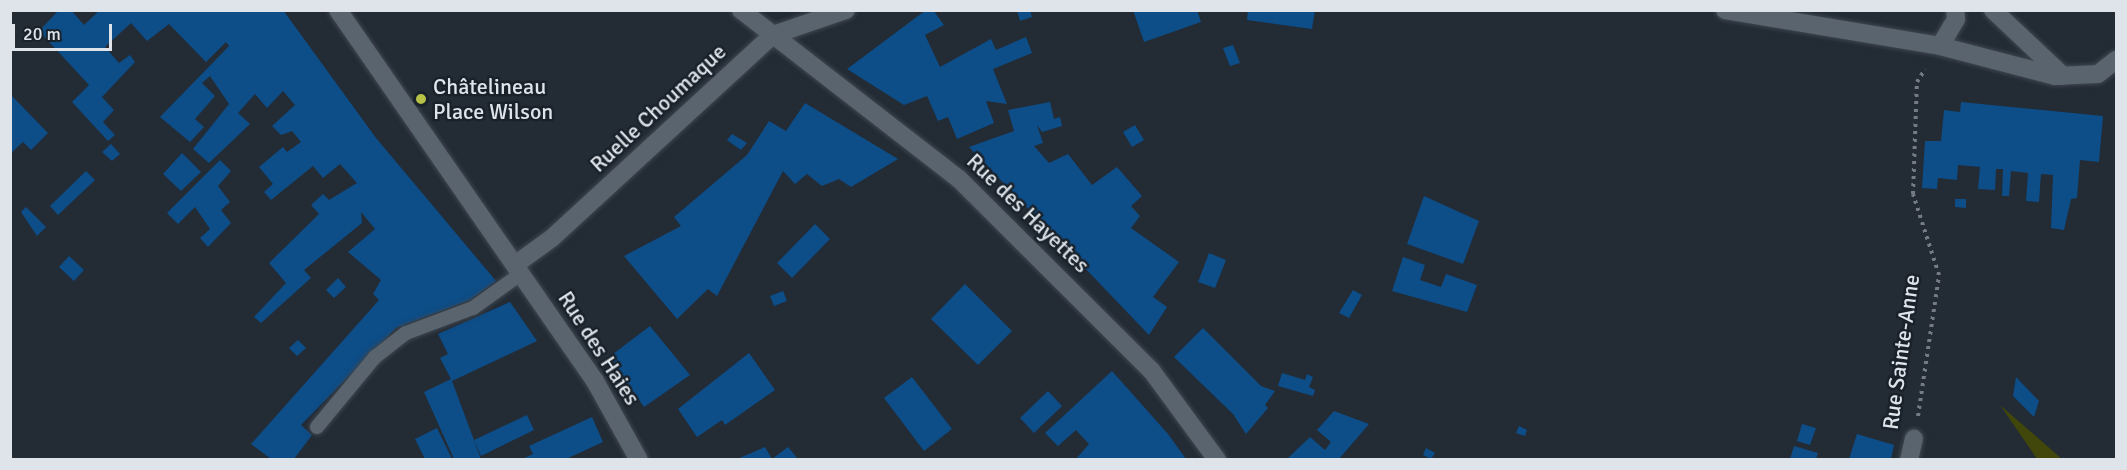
<!DOCTYPE html>
<meta charset="utf-8">
<style>
body{margin:0}
#map{position:relative;width:2127px;height:470px;overflow:hidden;background:#232b35;font-family:Signika,sans-serif}
div>[style]{position:absolute}
[style*='--x']{left:calc(var(--x)*1px);top:calc(var(--y)*1px);width:calc(var(--w)*1px);rotate:calc(var(--a)*1deg)}
.green>*{inset:0;background:#41460a}
.building>*{inset:0;background:#0d4d88}
.path>*{height:4px;margin-top:-2px;transform-origin:0;background:repeating-linear-gradient(90deg,#747b84 0 3px,transparent 0 7.5px)}
.roads{filter:drop-shadow(0 0 2px #3e464e) drop-shadow(0 0 2px #3e464e)}
.service>*{height:14px;margin:-7px;padding:0 7px;transform-origin:7px;border-radius:7px;background:#59646f}
.minor>*{height:18px;margin:-9px;padding:0 9px;transform-origin:9px;border-radius:9px;background:#59646f}
.tertiary>*{height:18px;margin:-9px;padding:0 9px;transform-origin:9px;border-radius:9px;background:#59646f}
.dots>*{width:16px;height:16px;translate:-50% -50%;box-sizing:border-box;border:3px solid #19222b;border-radius:50%}
span{translate:-50% -50%;white-space:nowrap;text-align:center;line-height:1.15;-webkit-text-stroke:5px #19222b;paint-order:stroke}
.poi-label{font-size:22px;color:#dee4ea}
.left{translate:0 -50%;text-align:left}
.street-label{font-size:22px;color:#dee4ea}
.frame{position:absolute;inset:0;border:12px solid #dee4ea;pointer-events:none}
.scale{position:absolute;left:12px;top:24px;width:100px;height:27px;box-sizing:border-box;border:3px solid #dee4ea;border-top:0;padding-left:8px;font-size:18px;line-height:21px;white-space:nowrap;color:#dee4ea;-webkit-text-stroke:4px #19222b;paint-order:stroke}
</style>
<div id="map">
<div class="green">
<div style="clip-path:polygon(2000px 405px,2062px 459px,2037px 459px)"></div>
</div>
<div class="building">
<div style="clip-path:polygon(59px 10px,71px 10px,84px 25px,100px 10px,283px 10px,376px 138px,496px 281px,470px 300px,396px 328px,301px 425px,312px 435px,294px 459px,271px 459px,251px 444px,379px 300px,373px 294px,381px 280px,348px 252px,375px 229px,361px 212px,362px 223px,304px 270px,311px 278px,261px 323px,254px 317px,286px 283px,269px 263px,319px 214px,311px 205px,323px 194px,329px 200px,357px 183px,340px 164px,323px 178px,313px 166px,271px 200px,264px 192px,273px 184px,259px 167px,283px 147px,287px 152px,301px 142px,292px 131px,281px 135px,272px 126px,295px 105px,283px 91px,267px 108px,255px 94px,238px 113px,250px 124px,209px 163px,193px 149px,229px 104px,210px 76px,202px 83px,215px 96px,195px 119px,204px 127px,190px 142px,160px 117px,229px 46px,226px 42px,206px 62px,169px 24px,147px 41px,131px 23px,105px 47px,119px 63px,130px 55px,135px 62px,102px 97px,114px 110px,103px 122px,115px 135px,108px 141px,72px 102px,89px 85px,39px 31px)"></div>
<div style="clip-path:polygon(926px 10px,933px 10px,944px 25px,925px 35px,940px 67px,991px 39px,996px 50px,1026px 37px,1032px 53px,993px 69px,1007px 104px,986px 101px,994px 123px,957px 139px,948px 117px,938px 121px,927px 96px,904px 105px,847px 69px)"></div>
<div style="clip-path:polygon(1017px 10px,1030px 10px,1032px 17px,1020px 21px)"></div>
<div style="clip-path:polygon(1133px 10px,1197px 10px,1201px 22px,1144px 42px)"></div>
<div style="clip-path:polygon(1248px 10px,1315px 10px,1312px 29px,1247px 20px)"></div>
<div style="clip-path:polygon(1233px 45px,1240px 63px,1230px 66px,1223px 48px)"></div>
<div style="clip-path:polygon(10px 94px,48px 133px,31px 150px,23px 142px,10px 154px)"></div>
<div style="clip-path:polygon(1050px 102px,1054px 119px,1060px 117px,1062px 126px,1042px 132px,1037px 125px,1043px 143px,1034px 146px,1049px 163px,1068px 154px,1092px 185px,1117px 167px,1142px 196px,1131px 206px,1140px 216px,1131px 228px,1179px 262px,1153px 297px,1167px 307px,1149px 335px,969px 147px,1014px 131px,1008px 110px)"></div>
<div style="clip-path:polygon(1961px 102px,2103px 116px,2099px 162px,2080px 160px,2077px 198px,2071px 199px,2064px 230px,2051px 228px,2053px 175px,2041px 174px,2039px 202px,2026px 201px,2028px 173px,2011px 171px,2009px 196px,2002px 196px,2003px 169px,1996px 169px,1995px 190px,1978px 189px,1980px 167px,1958px 165px,1957px 180px,1938px 178px,1937px 189px,1922px 188px,1925px 141px,1941px 141px,1944px 110px,1960px 112px)"></div>
<div style="clip-path:polygon(805px 103px,898px 159px,851px 187px,839px 179px,822px 186px,807px 174px,795px 184px,783px 171px,717px 296px,708px 289px,677px 319px,624px 256px,681px 226px,674px 217px,747px 155px,769px 121px,786px 131px)"></div>
<div style="clip-path:polygon(1135px 125px,1144px 140px,1132px 147px,1123px 132px)"></div>
<div style="clip-path:polygon(732px 134px,747px 143px,741px 150px,727px 140px)"></div>
<div style="clip-path:polygon(111px 144px,120px 154px,112px 161px,102px 152px)"></div>
<div style="clip-path:polygon(182px 153px,201px 172px,181px 191px,163px 174px)"></div>
<div style="clip-path:polygon(220px 160px,231px 171px,218px 186px,230px 202px,221px 210px,231px 223px,208px 247px,200px 238px,210px 229px,195px 207px,178px 224px,167px 213px)"></div>
<div style="clip-path:polygon(86px 171px,95px 180px,58px 215px,50px 206px)"></div>
<div style="clip-path:polygon(1424px 196px,1479px 221px,1463px 264px,1407px 244px)"></div>
<div style="clip-path:polygon(1955px 199px,1966px 199px,1966px 208px,1955px 207px)"></div>
<div style="clip-path:polygon(26px 207px,46px 227px,37px 236px,21px 212px)"></div>
<div style="clip-path:polygon(815px 224px,830px 239px,792px 278px,777px 263px)"></div>
<div style="clip-path:polygon(1209px 253px,1226px 260px,1215px 288px,1198px 282px)"></div>
<div style="clip-path:polygon(69px 256px,84px 270px,74px 281px,59px 267px)"></div>
<div style="clip-path:polygon(1403px 257px,1425px 265px,1420px 280px,1441px 287px,1446px 274px,1477px 285px,1467px 312px,1392px 291px)"></div>
<div style="clip-path:polygon(338px 278px,346px 287px,334px 298px,326px 290px)"></div>
<div style="clip-path:polygon(965px 284px,1012px 331px,978px 365px,931px 319px)"></div>
<div style="clip-path:polygon(1353px 290px,1362px 295px,1349px 318px,1339px 313px)"></div>
<div style="clip-path:polygon(783px 291px,787px 301px,774px 306px,770px 296px)"></div>
<div style="clip-path:polygon(510px 302px,537px 341px,452px 381px,481px 459px,454px 459px,424px 392px,451px 379px,440px 358px,448px 354px,438px 334px)"></div>
<div style="clip-path:polygon(650px 326px,690px 375px,644px 407px,609px 357px)"></div>
<div style="clip-path:polygon(1203px 328px,1261px 386px,1275px 391px,1265px 405px,1268px 408px,1246px 434px,1233px 414px,1174px 357px)"></div>
<div style="clip-path:polygon(298px 340px,306px 348px,297px 356px,289px 348px)"></div>
<div style="clip-path:polygon(749px 353px,775px 390px,725px 425px,722px 420px,697px 437px,678px 409px)"></div>
<div style="clip-path:polygon(1112px 371px,1168px 434px,1186px 459px,1076px 459px,1089px 444px,1076px 430px,1058px 446px,1045px 433px)"></div>
<div style="clip-path:polygon(1282px 373px,1305px 380px,1307px 374px,1313px 377px,1309px 387px,1315px 390px,1313px 396px,1278px 386px)"></div>
<div style="clip-path:polygon(912px 377px,952px 429px,924px 451px,884px 398px)"></div>
<div style="clip-path:polygon(2016px 377px,2039px 401px,2034px 417px,2013px 396px)"></div>
<div style="clip-path:polygon(1048px 391px,1062px 406px,1034px 433px,1020px 418px)"></div>
<div style="clip-path:polygon(1334px 411px,1369px 424px,1339px 459px,1287px 459px,1310px 437px,1325px 450px,1331px 442px,1317px 430px)"></div>
<div style="clip-path:polygon(527px 415px,534px 430px,481px 456px,474px 440px)"></div>
<div style="clip-path:polygon(592px 417px,603px 442px,566px 459px,522px 459px,533px 454px,529px 446px)"></div>
<div style="clip-path:polygon(1802px 424px,1816px 428px,1810px 445px,1797px 441px)"></div>
<div style="clip-path:polygon(1519px 426px,1527px 430px,1525px 436px,1516px 433px)"></div>
<div style="clip-path:polygon(437px 428px,452px 459px,425px 459px,415px 439px)"></div>
<div style="clip-path:polygon(1857px 434px,1894px 445px,1891px 459px,1849px 459px)"></div>
<div style="clip-path:polygon(1794px 446px,1818px 453px,1816px 459px,1790px 459px)"></div>
<div style="clip-path:polygon(765px 447px,772px 459px,788px 447px,798px 459px,737px 459px)"></div>
<div style="clip-path:polygon(1426px 448px,1435px 453px,1431px 459px,1423px 455px)"></div>
</div>
<div class="path">
<div style="--x:1918;--y:416;--w:143;--a:-81.5"></div>
<div style="--x:1939;--y:275;--w:85;--a:-107.8"></div>
<div style="--x:1913;--y:194;--w:112;--a:-88"></div>
<div style="--x:1917;--y:82;--w:15;--a:-58"></div>
</div>
<div class="roads">
<div class="service">
<div style="--x:317;--y:427;--w:91;--a:-50.4"></div>
<div style="--x:375;--y:357;--w:39;--a:-38"></div>
<div style="--x:406;--y:333;--w:72;--a:-20.5"></div>
<div style="--x:473;--y:308;--w:60;--a:-35.5"></div>
</div>
<div class="minor">
<div style="--x:741;--y:10;--w:276;--a:37.8"></div>
<div style="--x:959;--y:179;--w:271;--a:44.9"></div>
<div style="--x:1151;--y:370;--w:112;--a:53.7"></div>
<div style="--x:1725;--y:10;--w:218;--a:9.5"></div>
<div style="--x:1940;--y:46;--w:119;--a:14.6"></div>
<div style="--x:2055;--y:76;--w:43;--a:-2.7"></div>
<div style="--x:2098;--y:74;--w:23;--a:-38"></div>
<div style="--x:1993;--y:10;--w:96;--a:43.3"></div>
<div style="--x:1940;--y:46;--w:31;--a:-59"></div>
<div style="--x:1956;--y:19;--w:9;--a:-96"></div>
<div style="--x:516;--y:264;--w:44;--a:-35.8"></div>
<div style="--x:552;--y:238;--w:300;--a:-42.6"></div>
<div style="--x:773;--y:35;--w:77;--a:-18.9"></div>
<div style="--x:1909;--y:460;--w:22;--a:-77"></div>
</div>
<div class="tertiary">
<div style="--x:338;--y:10;--w:451;--a:55.3"></div>
<div style="--x:595;--y:381;--w:90;--a:60.9"></div>
</div>
</div>
<div class="dots">
<div style="left:421px;top:99px;background:#b7c148"></div>
</div>
<div class="poi-label">
<span class="left" style="left:433px;top:99px">Châtelineau<br>Place Wilson</span>
</div>
<div class="street-label">
<span style="left:658px;top:108px;rotate:-43deg">Ruelle Choumaque</span>
<span style="left:1028px;top:213px;rotate:44deg">Rue des Hayettes</span>
<span style="left:599px;top:348px;rotate:57deg">Rue des Haies</span>
<span style="left:1901px;top:352px;rotate:-82deg">Rue Sainte-Anne</span>
</div>
<div class="frame"></div>
<div class="scale">20 m</div>
</div>
